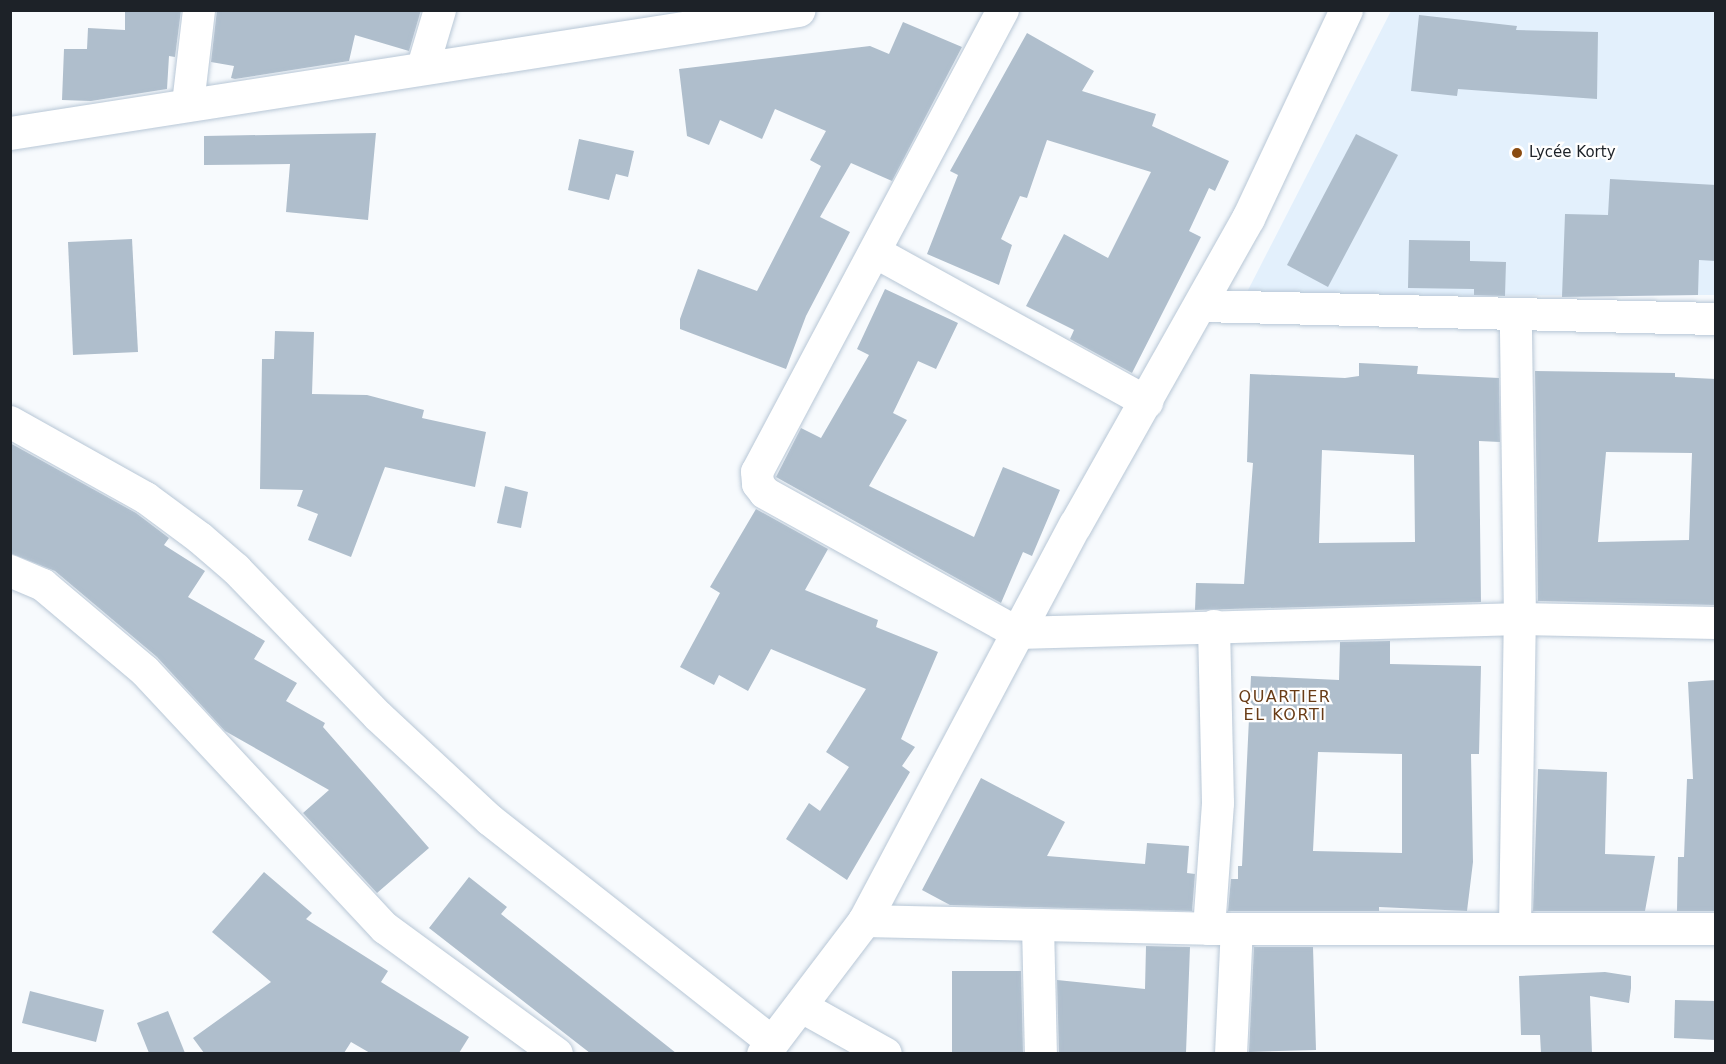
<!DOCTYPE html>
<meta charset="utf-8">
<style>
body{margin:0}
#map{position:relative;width:1726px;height:1064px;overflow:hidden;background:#f7fafd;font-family:"DejaVu Sans",sans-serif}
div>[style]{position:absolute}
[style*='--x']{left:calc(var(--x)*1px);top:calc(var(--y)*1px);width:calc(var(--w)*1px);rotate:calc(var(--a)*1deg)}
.built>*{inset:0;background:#e3f0fc}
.building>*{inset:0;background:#afbecc}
.roads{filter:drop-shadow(0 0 2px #b8c7d6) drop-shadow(0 0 2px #b8c7d6)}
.street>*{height:32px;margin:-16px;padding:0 16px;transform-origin:16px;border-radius:16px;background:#fff}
.secondary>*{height:33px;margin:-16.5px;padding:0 16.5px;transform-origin:16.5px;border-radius:16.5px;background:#fff}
.dots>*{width:16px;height:16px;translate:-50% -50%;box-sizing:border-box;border:3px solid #fff;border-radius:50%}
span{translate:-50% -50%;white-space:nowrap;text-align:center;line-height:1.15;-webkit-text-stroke:4.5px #fff;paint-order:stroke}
.poi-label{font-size:15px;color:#1d2228}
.left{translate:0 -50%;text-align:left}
.neighbourhood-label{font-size:16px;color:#693c17;letter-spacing:1.5px}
.frame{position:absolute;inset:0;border:12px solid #1d2228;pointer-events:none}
</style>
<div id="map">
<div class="built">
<div style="clip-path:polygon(1391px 11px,1715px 11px,1715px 295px,1245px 296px)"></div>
</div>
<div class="building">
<div style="clip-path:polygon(125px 10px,181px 10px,175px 57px,169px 56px,167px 89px,91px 101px,62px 100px,64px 49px,87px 49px,88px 28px,125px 30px)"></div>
<div style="clip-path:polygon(217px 10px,421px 10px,409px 51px,355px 35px,349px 61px,235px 79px,231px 78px,234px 66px,211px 62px)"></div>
<div style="clip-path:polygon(1419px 15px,1517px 26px,1516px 30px,1598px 32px,1597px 99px,1458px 89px,1457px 96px,1411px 91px)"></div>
<div style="clip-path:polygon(903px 22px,962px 47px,892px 181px,851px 163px,820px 217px,850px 232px,806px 316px,786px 369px,680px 329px,680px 319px,698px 269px,757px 291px,821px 166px,810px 160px,826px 131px,775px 109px,762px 139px,720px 120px,709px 145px,687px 136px,679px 69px,870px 46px,889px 54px)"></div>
<div style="clip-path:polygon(1027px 33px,1094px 71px,1082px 91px,1156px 114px,1152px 126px,1229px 161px,1215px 191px,1209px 188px,1189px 231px,1201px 237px,1132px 373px,1070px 339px,1074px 330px,1026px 306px,1064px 234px,1108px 258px,1151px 172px,1047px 140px,1027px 198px,1020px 196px,1001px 239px,1012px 245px,999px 285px,927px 254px,958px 175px,950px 171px)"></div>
<div style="clip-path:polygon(376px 133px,368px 220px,286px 212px,290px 164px,204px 165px,204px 136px)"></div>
<div style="clip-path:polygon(1356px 134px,1398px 155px,1328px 287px,1287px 265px)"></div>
<div style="clip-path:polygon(579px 139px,634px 151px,628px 177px,616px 174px,609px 200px,568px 190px)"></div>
<div style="clip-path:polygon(1610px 179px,1716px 185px,1716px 261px,1699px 260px,1698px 295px,1562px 297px,1565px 214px,1608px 215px)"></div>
<div style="clip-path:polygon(132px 239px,138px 352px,73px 355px,68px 242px)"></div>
<div style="clip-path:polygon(1409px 240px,1470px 241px,1470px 261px,1506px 262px,1505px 296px,1474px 295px,1474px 289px,1408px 288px)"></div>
<div style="clip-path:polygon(885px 289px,958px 323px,936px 369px,918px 361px,893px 413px,907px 420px,869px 486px,974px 537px,1003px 467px,1060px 490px,1032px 556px,1023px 552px,1001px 603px,776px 477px,801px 428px,821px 438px,869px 355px,857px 349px)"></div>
<div style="clip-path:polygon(275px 331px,314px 332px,312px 394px,367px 395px,424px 410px,422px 418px,486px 432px,475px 487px,385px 467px,351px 557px,308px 540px,318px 514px,297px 506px,303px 490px,260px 489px,262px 359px,274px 359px)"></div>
<div style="clip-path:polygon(evenodd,1359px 363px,1418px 366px,1417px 374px,1499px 378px,1500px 442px,1479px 441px,1481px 602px,1195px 610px,1196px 583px,1244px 584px,1253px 463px,1247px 462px,1250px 374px,1345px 378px,1359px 376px,1359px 363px,1322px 450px,1414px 455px,1415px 542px,1319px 543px,1322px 450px)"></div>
<div style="clip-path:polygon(evenodd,1535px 371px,1675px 373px,1675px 377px,1716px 379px,1716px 605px,1538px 601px,1535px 371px,1606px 452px,1692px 453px,1689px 540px,1598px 542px,1606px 452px)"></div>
<div style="clip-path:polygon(10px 443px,136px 513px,169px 538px,164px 545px,205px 571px,188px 597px,265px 641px,254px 659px,297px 683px,286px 701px,325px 723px,323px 727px,429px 848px,377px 893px,303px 813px,329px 790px,225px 731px,157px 657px,55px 571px,10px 553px)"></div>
<div style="clip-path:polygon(505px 486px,528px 492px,521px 528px,497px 523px)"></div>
<div style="clip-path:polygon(756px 509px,828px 549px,805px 590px,878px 620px,876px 627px,938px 652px,901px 739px,915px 747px,902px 766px,910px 772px,847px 880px,786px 839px,809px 803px,820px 811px,849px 767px,826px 752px,866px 689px,771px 649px,748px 691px,719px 675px,714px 685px,680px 667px,720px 593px,710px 587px)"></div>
<div style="clip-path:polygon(evenodd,1390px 641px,1390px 664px,1481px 666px,1479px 754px,1471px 754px,1473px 862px,1467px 911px,1379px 907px,1379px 911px,1228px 911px,1231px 879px,1238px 879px,1238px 866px,1242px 866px,1251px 676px,1339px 680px,1340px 642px,1390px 641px,1318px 752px,1402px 754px,1402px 853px,1313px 851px,1318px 752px)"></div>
<div style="clip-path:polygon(1716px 680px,1716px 911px,1677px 911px,1678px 857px,1684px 857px,1687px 779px,1693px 779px,1688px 682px)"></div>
<div style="clip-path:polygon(1538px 769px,1607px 772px,1605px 854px,1655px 856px,1645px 911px,1533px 911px)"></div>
<div style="clip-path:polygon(981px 778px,1065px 822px,1047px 856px,1145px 864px,1147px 843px,1189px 846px,1187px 873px,1195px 874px,1192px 911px,950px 905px,922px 890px)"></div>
<div style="clip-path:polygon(264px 872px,312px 913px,306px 919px,388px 971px,381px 982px,469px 1037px,459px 1053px,370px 1053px,351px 1042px,344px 1053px,204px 1053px,193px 1038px,271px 982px,212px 932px)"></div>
<div style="clip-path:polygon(469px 877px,507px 907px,501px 914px,676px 1053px,590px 1053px,429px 928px)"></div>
<div style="clip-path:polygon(1146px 946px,1190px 947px,1186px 1053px,1059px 1053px,1057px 980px,1145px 989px)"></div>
<div style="clip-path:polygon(1254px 947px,1313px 947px,1316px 1050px,1249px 1052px)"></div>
<div style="clip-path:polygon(952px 971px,1021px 971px,1023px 1053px,952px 1053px)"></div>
<div style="clip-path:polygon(1605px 972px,1631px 976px,1631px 988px,1629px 1003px,1590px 996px,1592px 1053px,1541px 1053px,1540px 1035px,1521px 1035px,1519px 976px)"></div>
<div style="clip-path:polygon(30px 991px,104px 1010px,96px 1042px,22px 1023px)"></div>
<div style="clip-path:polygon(1675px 1000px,1716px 1001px,1716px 1040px,1674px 1038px)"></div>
<div style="clip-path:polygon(168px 1011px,185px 1053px,149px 1053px,137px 1023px)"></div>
</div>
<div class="roads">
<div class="street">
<div style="--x:1003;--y:10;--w:523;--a:118.03"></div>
<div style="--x:757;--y:472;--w:12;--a:85"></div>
<div style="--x:758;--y:484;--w:11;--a:52"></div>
<div style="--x:765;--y:493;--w:289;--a:29"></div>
<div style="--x:1018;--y:633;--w:502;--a:-1.6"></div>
<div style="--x:1520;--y:619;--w:196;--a:1.2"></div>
<div style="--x:423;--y:67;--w:59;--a:-73.4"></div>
<div style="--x:188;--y:104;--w:95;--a:-83.3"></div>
<div style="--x:875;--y:252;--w:311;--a:28.9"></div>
<div style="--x:1201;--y:306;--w:515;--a:1.45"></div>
<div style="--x:10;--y:422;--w:156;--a:29.2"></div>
<div style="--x:146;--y:498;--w:67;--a:36.5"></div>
<div style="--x:200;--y:538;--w:48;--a:40.7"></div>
<div style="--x:236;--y:569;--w:204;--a:46"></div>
<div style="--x:378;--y:716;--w:153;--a:42.9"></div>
<div style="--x:490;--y:820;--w:360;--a:38.2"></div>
<div style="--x:10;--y:571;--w:36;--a:23"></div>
<div style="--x:43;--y:585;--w:133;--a:40.1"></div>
<div style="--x:145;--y:671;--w:352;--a:47"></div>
<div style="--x:385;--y:928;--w:213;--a:36.2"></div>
<div style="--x:864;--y:921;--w:345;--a:1.3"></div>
<div style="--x:1209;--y:929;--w:507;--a:0"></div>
<div style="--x:1038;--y:925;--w:129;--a:88.7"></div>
<div style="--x:1515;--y:928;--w:309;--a:-89.1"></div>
<div style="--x:1520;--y:619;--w:304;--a:-90.8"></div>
<div style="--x:1209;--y:929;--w:126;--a:-85.9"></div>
<div style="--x:1218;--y:803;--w:177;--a:-91.3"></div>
<div style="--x:802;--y:1007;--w:96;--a:29.2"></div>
<div style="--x:1231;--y:1054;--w:125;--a:-87.3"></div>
</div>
<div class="secondary">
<div style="--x:10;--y:133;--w:798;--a:-8.87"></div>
<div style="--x:763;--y:1054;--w:167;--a:-52.8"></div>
<div style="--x:864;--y:921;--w:449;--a:-62"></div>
<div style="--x:1075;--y:525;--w:352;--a:-60.6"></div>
<div style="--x:1248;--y:218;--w:230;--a:-64.8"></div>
</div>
</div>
<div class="dots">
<div style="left:1517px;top:153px;background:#8a4c11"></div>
</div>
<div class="poi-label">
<span class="left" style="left:1529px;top:153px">Lycée Korty</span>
</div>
<div class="neighbourhood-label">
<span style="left:1285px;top:706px">QUARTIER<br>EL KORTI</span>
</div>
<div class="frame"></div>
</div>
